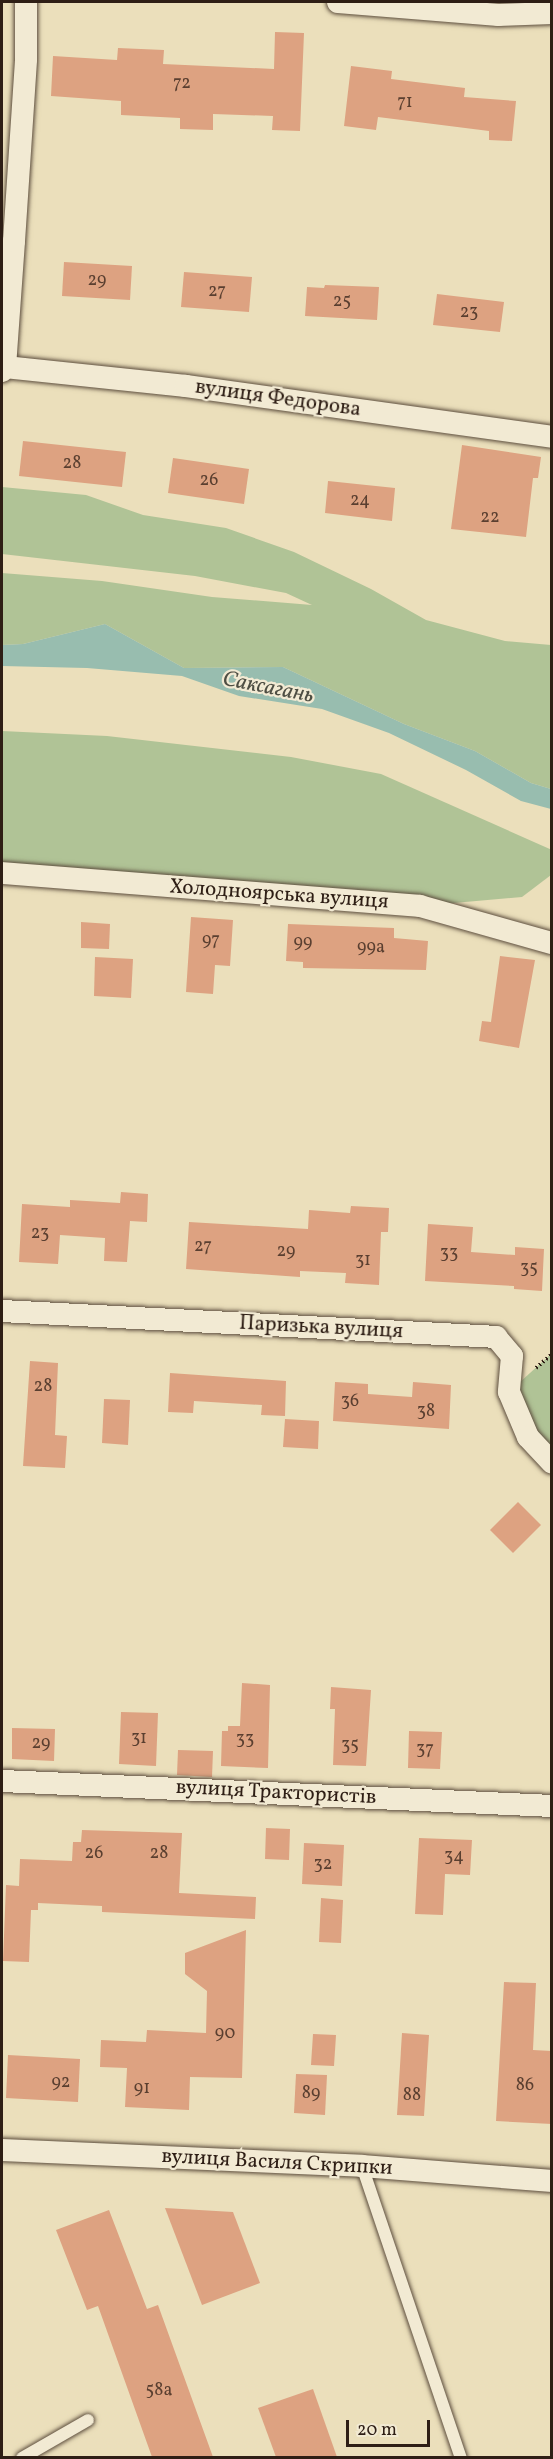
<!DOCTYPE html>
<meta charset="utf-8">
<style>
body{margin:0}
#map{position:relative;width:553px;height:2459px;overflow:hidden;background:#ebdfbb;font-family:Vollkorn,serif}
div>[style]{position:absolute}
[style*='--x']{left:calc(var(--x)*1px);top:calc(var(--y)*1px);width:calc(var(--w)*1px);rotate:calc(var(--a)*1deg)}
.green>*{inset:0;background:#b0c396}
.water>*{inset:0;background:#98bdaf}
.building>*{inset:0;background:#dda281}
.path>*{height:4px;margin-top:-2px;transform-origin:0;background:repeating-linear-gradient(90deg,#2e1e15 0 1.5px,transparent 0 4.5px)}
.roads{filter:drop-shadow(0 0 2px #5d4e3e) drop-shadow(0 0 2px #5d4e3e)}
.lane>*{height:12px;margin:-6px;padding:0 6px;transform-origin:6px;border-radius:6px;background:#f2ead3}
.street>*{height:22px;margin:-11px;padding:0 11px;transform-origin:11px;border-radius:11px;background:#f2ead3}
span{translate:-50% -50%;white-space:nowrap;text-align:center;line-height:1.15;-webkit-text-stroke:4.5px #f2ead3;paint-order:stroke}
.number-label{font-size:18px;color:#5a3f30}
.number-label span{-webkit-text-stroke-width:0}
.street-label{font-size:21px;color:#2e1e15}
.water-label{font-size:22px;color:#4e4e43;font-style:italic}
.frame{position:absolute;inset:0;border:3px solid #2e1e15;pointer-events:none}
.scale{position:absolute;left:346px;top:2420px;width:84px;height:27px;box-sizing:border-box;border:3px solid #2e1e15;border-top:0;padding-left:8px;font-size:18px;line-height:21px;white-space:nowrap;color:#2e1e15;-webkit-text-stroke:4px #f2ead3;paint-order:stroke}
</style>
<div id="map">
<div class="green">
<div style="clip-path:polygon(2px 487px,86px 495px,143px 515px,226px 528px,294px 552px,371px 589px,426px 620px,505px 641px,551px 645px,551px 789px,531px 783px,475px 751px,404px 724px,283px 667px,184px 668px,105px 624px,23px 644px,2px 645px,2px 573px,102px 581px,212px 597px,312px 605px,286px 593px,195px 576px,2px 554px)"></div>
<div style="clip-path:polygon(2px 731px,107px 736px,291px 757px,381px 774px,552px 850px,551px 875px,522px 897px,420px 906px,2px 873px)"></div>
<div style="clip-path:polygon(551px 1354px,551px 1463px,509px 1392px)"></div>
</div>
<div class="water">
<div style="clip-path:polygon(105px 624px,184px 668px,283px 667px,404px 724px,475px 751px,531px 783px,551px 789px,551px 809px,521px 801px,466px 770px,389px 733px,322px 709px,239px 696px,182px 676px,87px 668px,2px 666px,2px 645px,23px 644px)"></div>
</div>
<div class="building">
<div style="clip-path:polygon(275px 32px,304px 33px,300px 131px,272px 130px,273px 116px,213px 114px,213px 130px,180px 129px,180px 118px,121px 115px,121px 101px,51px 96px,53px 56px,117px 60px,118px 48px,164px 50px,163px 64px,274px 69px)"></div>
<div style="clip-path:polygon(351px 66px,392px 71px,391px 79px,465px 88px,464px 97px,516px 101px,512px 141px,489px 140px,489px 131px,378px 117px,376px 130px,344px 126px)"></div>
<div style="clip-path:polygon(64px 262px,132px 266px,130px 300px,62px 296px)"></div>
<div style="clip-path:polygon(184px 272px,252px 277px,249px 312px,181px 307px)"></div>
<div style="clip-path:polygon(325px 285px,379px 287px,377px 320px,305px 316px,307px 287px,324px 288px)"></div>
<div style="clip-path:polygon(437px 294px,504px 302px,500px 332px,433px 325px)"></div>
<div style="clip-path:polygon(23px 441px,126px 452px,122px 487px,19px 476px)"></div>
<div style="clip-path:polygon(462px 445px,541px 457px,538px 478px,533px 478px,526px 537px,451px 529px)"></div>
<div style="clip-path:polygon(173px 458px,249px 469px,244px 504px,168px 493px)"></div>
<div style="clip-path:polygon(328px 481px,395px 488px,392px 521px,325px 513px)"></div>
<div style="clip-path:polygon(191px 917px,233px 920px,230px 966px,215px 965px,213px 994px,186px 992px)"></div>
<div style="clip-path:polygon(81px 922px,110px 924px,109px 949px,81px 948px)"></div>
<div style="clip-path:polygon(288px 924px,394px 928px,394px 938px,428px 941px,426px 970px,303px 968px,303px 962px,286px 961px)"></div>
<div style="clip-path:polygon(500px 956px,535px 960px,519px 1048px,479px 1041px,482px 1021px,491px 1022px)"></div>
<div style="clip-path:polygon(95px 957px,133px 959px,131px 998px,94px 996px)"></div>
<div style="clip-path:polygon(121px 1192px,148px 1194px,147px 1222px,130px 1221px,127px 1262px,104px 1261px,105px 1238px,60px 1235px,58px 1264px,19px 1262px,22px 1204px,70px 1207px,70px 1200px,120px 1203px)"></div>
<div style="clip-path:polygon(351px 1206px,389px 1208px,388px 1232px,381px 1232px,379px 1285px,345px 1283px,346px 1273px,300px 1271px,300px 1277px,186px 1269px,189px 1222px,308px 1229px,309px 1210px,350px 1213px)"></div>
<div style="clip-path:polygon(428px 1224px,473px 1227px,471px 1252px,515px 1255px,515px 1247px,544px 1249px,542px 1291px,514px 1289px,514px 1286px,425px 1281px)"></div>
<div style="clip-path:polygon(30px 1361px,58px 1363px,55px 1435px,67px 1436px,65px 1468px,23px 1466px)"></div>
<div style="clip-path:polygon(170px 1373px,286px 1381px,285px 1416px,261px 1415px,262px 1405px,194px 1401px,193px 1413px,168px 1412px)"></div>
<div style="clip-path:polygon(335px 1382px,368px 1384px,368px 1394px,412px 1397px,413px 1382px,451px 1385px,449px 1429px,333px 1421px)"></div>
<div style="clip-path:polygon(104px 1399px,130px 1400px,128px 1445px,102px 1443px)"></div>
<div style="clip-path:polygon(285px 1419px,319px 1421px,318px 1449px,283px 1447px)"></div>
<div style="clip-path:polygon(518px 1502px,541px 1525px,513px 1553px,490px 1530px)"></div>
<div style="clip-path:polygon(242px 1683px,270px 1685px,268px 1768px,221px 1766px,222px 1731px,228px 1731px,228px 1726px,240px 1726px)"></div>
<div style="clip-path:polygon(331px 1687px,371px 1690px,366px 1766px,333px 1765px,335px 1709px,330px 1709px)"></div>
<div style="clip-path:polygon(121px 1712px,158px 1713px,156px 1766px,119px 1764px)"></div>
<div style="clip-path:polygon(12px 1728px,55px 1729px,54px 1761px,12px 1759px)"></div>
<div style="clip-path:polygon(409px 1731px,442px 1732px,440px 1769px,408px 1768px)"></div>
<div style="clip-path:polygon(178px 1750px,213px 1751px,212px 1777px,177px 1775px)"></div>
<div style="clip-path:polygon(266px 1828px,290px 1829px,289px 1860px,265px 1859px)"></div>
<div style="clip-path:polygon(82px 1830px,182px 1833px,179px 1893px,256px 1897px,255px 1919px,102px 1912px,102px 1906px,38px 1903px,38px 1910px,31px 1910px,29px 1962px,3px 1961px,6px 1885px,19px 1886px,20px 1859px,72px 1861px,73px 1842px,81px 1842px)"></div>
<div style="clip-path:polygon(419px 1838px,472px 1840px,470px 1875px,445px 1874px,443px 1915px,415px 1914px)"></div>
<div style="clip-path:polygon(304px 1843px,344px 1845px,342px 1886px,302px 1884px)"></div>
<div style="clip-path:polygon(321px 1898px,343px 1900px,341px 1943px,319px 1942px)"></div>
<div style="clip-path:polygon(246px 1930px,242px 2078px,190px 2077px,189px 2110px,125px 2107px,127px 2068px,100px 2067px,101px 2040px,146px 2042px,147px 2030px,206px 2033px,207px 1991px,185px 1974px,185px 1953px)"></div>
<div style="clip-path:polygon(504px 1982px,536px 1983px,533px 2050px,552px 2051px,552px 2124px,496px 2121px)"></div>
<div style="clip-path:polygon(402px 2033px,429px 2035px,424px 2116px,397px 2115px)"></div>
<div style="clip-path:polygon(313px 2034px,336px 2035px,334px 2066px,311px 2065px)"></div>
<div style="clip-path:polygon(8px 2055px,80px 2059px,78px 2102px,6px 2098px)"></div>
<div style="clip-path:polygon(296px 2074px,327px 2075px,325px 2115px,294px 2113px)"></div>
<div style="clip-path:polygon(165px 2208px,233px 2212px,260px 2283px,202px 2305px)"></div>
<div style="clip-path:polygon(109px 2210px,147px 2309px,158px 2305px,213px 2457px,152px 2457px,98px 2306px,87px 2310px,56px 2230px)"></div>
<div style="clip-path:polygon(313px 2389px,337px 2457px,276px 2457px,258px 2408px)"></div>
</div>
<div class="path">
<div style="--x:536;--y:1368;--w:21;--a:-41"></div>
</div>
<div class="roads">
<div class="lane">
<div style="--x:362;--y:2166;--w:308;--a:71.3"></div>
<div style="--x:22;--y:2458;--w:76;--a:-29.9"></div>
</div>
<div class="street">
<div style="--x:338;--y:2;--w:161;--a:4.6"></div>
<div style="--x:498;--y:15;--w:54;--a:-2.1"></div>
<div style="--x:5;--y:367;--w:182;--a:6"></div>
<div style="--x:186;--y:386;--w:370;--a:7.9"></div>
<div style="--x:2;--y:371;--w:5;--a:-53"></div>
<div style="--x:5;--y:367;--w:126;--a:-85.9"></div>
<div style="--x:14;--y:241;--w:182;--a:-86.2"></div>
<div style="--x:26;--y:59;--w:57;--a:-90"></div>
<div style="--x:2;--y:873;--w:419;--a:4.5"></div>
<div style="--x:420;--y:906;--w:137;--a:15.7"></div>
<div style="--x:2;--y:1311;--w:495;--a:3"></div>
<div style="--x:496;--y:1337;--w:25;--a:50"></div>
<div style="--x:512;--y:1356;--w:36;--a:95"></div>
<div style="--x:509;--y:1392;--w:49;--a:67.1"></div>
<div style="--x:528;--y:1437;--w:35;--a:47"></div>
<div style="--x:2;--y:1781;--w:551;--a:2.6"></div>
<div style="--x:2;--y:2150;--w:360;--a:2.5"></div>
<div style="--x:362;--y:2166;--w:191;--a:4.5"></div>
</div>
</div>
<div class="number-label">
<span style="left:182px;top:84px">72</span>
<span style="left:405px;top:103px">71</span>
<span style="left:97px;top:281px">29</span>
<span style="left:217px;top:292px">27</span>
<span style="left:342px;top:302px">25</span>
<span style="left:469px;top:313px">23</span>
<span style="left:72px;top:464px">28</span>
<span style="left:209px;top:481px">26</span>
<span style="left:360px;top:501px">24</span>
<span style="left:490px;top:518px">22</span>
<span style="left:211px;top:941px">97</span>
<span style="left:303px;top:943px">99</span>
<span style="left:371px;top:948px">99а</span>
<span style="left:40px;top:1234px">23</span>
<span style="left:203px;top:1247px">27</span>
<span style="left:286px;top:1252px">29</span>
<span style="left:449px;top:1254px">33</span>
<span style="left:363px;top:1261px">31</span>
<span style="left:529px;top:1269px">35</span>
<span style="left:43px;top:1387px">28</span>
<span style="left:350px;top:1402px">36</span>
<span style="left:426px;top:1412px">38</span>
<span style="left:139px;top:1739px">31</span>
<span style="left:245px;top:1740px">33</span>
<span style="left:41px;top:1744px">29</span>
<span style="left:350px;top:1746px">35</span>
<span style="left:425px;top:1750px">37</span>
<span style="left:94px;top:1854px">26</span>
<span style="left:159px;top:1854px">28</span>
<span style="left:454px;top:1857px">34</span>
<span style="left:323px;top:1865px">32</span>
<span style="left:225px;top:2034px">90</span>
<span style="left:61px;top:2083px">92</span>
<span style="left:525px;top:2086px">86</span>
<span style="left:142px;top:2089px">91</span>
<span style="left:311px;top:2094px">89</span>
<span style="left:412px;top:2096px">88</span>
<span style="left:159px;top:2391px">58а</span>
</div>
<div class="street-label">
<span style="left:278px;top:399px;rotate:8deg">вулиця Федорова</span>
<span style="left:279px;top:895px;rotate:4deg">Холодноярська вулиця</span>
<span style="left:321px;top:1328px;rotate:3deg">Паризька вулиця</span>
<span style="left:276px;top:1793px;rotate:3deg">вулиця Трактористів</span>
<span style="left:277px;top:2163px;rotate:3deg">вулиця Василя Скрипки</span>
</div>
<div class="water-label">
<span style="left:268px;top:688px;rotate:11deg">Саксагань</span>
</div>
<div class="frame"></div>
<div class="scale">20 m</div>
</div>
